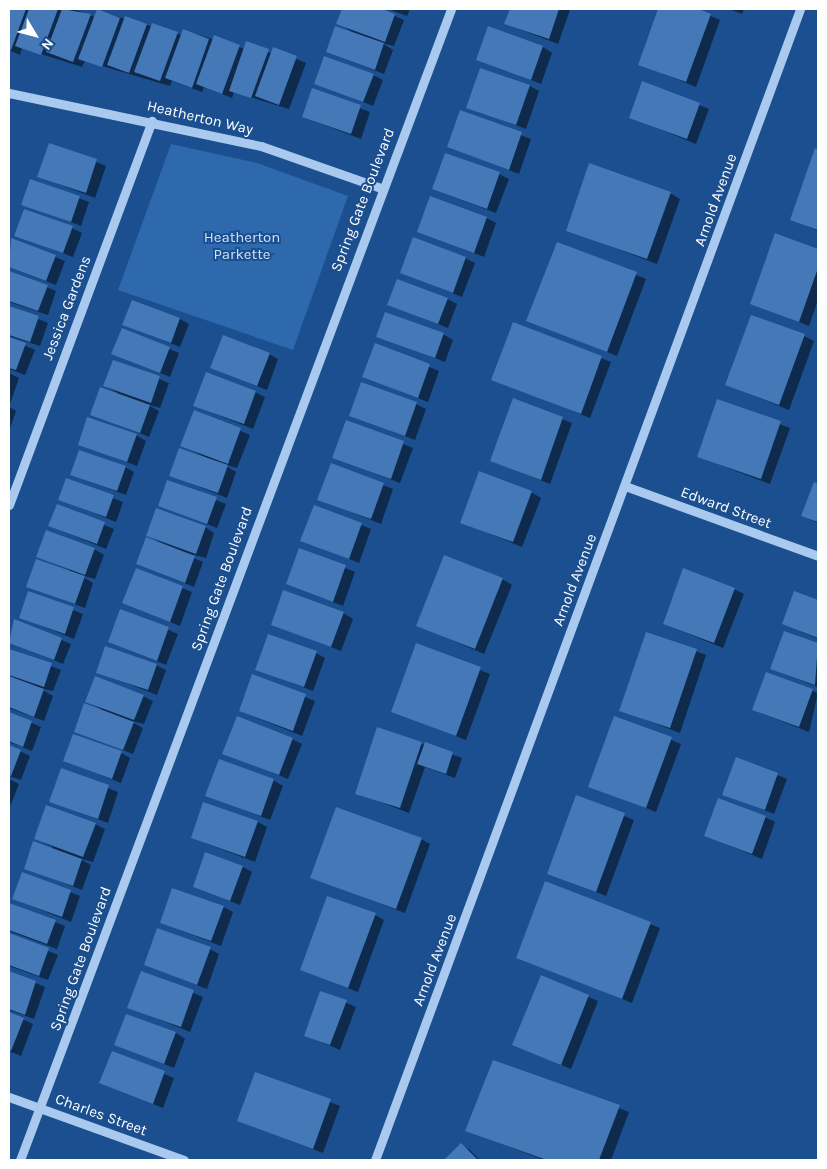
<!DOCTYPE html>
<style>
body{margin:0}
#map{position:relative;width:827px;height:1169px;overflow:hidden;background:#1b4f8f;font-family:Karla,sans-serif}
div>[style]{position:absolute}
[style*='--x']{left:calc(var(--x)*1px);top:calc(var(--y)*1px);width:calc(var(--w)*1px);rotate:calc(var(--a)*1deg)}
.green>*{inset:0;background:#2e69ad}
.shadow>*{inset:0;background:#0007}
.building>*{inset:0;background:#4478b7}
.minor>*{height:9px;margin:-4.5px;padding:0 4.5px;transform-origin:4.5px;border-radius:4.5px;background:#a9c9ee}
span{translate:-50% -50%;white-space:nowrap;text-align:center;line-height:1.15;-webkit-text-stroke:4px #1b4f8f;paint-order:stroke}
.street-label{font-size:15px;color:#fff}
.park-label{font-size:15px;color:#cfe3fa}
.frame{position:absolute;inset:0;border:10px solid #fff;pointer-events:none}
.north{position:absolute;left:10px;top:10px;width:50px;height:50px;-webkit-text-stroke:4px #1b4f8f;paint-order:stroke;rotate:127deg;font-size:14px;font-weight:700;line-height:20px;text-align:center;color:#fff}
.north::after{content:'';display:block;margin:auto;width:18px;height:22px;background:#fff;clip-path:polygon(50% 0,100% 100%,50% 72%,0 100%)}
</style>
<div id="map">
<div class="green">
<div style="clip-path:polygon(171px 144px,257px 163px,348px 196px,293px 350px,118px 290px)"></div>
</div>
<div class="shadow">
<div style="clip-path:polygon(9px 9px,74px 9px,95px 17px,97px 11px,182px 35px,183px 30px,245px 49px,272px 53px,274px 49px,306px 63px,289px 109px,234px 92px,232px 98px,204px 87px,202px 92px,172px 81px,170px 86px,85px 61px,82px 67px,22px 48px,20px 55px,9px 50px)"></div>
<div style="clip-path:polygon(343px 9px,378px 9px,404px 20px,394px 46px,382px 43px,393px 50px,384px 74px,327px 52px,351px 31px,338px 23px)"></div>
<div style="clip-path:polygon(388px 9px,410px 9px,407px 16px)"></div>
<div style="clip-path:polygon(511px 9px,568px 9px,570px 10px,558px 44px,506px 24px)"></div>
<div style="clip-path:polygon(659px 9px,694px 9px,720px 20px,696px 87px,639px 64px)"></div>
<div style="clip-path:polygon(729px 9px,744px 9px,742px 14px)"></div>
<div style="clip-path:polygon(543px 47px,552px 53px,541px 84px,478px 59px)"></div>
<div style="clip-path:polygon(373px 75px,383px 80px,373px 106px,316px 83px)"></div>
<div style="clip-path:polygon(643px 83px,709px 109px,696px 144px,630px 117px)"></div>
<div style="clip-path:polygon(530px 86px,539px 91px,526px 129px,468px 107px)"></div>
<div style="clip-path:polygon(312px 90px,370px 112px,361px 139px,303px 117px)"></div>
<div style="clip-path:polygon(461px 112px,531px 139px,519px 174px,448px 147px)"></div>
<div style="clip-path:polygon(50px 144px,106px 166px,95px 198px,38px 176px)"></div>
<div style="clip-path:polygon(816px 150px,818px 151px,818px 231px,791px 219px)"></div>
<div style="clip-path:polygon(499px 174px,509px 179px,496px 213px,433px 189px)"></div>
<div style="clip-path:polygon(31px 180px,89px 202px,81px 226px,23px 204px)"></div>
<div style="clip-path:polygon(670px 193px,680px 199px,657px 264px,567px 230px)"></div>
<div style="clip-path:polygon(487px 218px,496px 223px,484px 257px,419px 231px)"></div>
<div style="clip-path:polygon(72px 228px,82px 233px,73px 257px,16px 235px)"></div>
<div style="clip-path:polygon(776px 235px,818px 250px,818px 300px,809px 326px,751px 303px)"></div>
<div style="clip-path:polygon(12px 240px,65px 261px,56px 285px,9px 267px)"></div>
<div style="clip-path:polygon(557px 243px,646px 279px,617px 356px,528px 320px)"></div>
<div style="clip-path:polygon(465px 258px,475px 263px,462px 297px,402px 273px)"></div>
<div style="clip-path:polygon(9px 272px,56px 291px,48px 315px,9px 302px)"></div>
<div style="clip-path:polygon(447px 299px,457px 304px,448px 328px,389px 305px)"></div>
<div style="clip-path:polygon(9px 307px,48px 323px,40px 346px,9px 336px)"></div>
<div style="clip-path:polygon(180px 319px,189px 324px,180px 347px,124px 325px)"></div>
<div style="clip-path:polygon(514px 324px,611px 362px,590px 418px,493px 379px)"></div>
<div style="clip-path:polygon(122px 329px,179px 353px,170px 377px,113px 354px)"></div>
<div style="clip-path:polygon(443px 334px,453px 340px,445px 362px,378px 336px)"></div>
<div style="clip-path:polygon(804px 336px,814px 341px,789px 410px,727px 385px)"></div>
<div style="clip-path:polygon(9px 338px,35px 350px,25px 375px,9px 369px)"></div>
<div style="clip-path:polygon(375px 345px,439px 371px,428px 402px,364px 377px)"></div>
<div style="clip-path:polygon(269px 354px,278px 359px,267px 390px,211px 367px)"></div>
<div style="clip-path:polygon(114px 361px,169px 383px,160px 408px,146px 404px,159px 411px,149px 437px,92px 414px,118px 393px,105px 386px)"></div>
<div style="clip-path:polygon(9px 373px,19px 378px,10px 404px,9px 403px)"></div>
<div style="clip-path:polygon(255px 392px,265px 397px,253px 429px,195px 406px)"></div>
<div style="clip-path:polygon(514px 400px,572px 423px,550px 484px,492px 461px)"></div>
<div style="clip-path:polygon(718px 401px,790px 428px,770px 484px,699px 457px)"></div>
<div style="clip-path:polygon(416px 404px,426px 409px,415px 440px,351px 415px)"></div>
<div style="clip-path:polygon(9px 407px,16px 411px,9px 431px)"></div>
<div style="clip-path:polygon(195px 412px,250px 435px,237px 468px,223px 464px,236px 472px,227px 498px,170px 475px,212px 461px,182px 445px)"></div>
<div style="clip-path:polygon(346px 422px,413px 448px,400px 483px,334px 457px)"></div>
<div style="clip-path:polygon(136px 435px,146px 441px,137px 466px,80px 444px)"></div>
<div style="clip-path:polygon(331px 465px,393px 489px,381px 524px,319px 499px)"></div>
<div style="clip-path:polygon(125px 467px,134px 472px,126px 495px,72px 475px)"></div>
<div style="clip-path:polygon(67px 480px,123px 502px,116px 522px,60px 499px)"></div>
<div style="clip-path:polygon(168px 481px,226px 504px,217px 528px,159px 505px)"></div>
<div style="clip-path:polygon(814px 484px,818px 485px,818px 523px,803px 516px)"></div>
<div style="clip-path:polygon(531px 492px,541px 498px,522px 547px,461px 522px)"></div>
<div style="clip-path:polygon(57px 506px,114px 529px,106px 549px,50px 526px)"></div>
<div style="clip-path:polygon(314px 506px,371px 529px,359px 563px,302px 540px)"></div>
<div style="clip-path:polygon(205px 527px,214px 533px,206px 558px,178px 551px,203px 562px,194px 587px,137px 564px,161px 543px,148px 535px)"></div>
<div style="clip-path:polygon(94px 549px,104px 555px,95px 579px,80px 575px,93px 583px,85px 608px,28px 587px,70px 570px,38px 556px)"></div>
<div style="clip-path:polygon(300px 550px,355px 572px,343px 606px,287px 584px)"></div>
<div style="clip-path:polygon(137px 570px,192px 592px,180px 626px,124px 603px)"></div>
<div style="clip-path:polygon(502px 579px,512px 585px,484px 654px,417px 625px)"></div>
<div style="clip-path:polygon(734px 589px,744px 594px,723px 648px,664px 624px)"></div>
<div style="clip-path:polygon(29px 593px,83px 614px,74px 639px,20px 617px)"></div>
<div style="clip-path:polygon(795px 593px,818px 602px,818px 639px,784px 624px)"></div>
<div style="clip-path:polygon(121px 610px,178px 634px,166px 665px,109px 642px)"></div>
<div style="clip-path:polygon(343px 613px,353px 619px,341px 651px,272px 624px)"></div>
<div style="clip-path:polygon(15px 621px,71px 644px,63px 664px,9px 642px)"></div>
<div style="clip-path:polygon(785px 632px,818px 644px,818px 687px,772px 669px)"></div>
<div style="clip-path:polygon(646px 633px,706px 655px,680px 733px,620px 710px)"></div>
<div style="clip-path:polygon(417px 645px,490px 674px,466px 740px,392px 711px)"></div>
<div style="clip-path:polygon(9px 650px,61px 670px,53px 691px,39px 688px,53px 696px,44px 721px,9px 708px)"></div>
<div style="clip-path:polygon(316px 653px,325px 658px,313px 691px,256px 669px)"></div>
<div style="clip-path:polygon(156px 665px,166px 670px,157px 695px,98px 672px)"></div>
<div style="clip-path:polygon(767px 673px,818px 693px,809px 732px,753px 710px)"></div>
<div style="clip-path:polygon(253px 676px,315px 701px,302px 736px,240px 711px)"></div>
<div style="clip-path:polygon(143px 696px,153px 701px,144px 724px,128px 720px,143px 728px,133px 754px,76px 731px,101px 709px,87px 701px)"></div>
<div style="clip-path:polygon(9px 713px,41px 727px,32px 751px,9px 742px)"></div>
<div style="clip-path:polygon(615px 718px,681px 744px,656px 812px,590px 786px)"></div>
<div style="clip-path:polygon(378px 729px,462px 758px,455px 778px,425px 767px,409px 813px,357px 793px)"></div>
<div style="clip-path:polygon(292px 739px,302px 744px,288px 779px,224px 753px)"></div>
<div style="clip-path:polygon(9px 746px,30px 756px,21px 780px,9px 776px)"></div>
<div style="clip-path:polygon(121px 753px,130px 758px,121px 783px,65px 761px)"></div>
<div style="clip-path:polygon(737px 759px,787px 779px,774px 814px,724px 794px)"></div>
<div style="clip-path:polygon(61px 770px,118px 792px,108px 823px,51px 802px)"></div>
<div style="clip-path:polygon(9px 779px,19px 784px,9px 809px)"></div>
<div style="clip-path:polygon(273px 780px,283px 786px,270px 820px,207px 795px)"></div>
<div style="clip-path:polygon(577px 797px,634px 820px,606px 896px,548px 873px)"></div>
<div style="clip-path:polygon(765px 817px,775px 822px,762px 859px,706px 836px)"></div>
<div style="clip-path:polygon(258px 822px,267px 827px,255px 862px,192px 838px)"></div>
<div style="clip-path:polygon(95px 824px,105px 829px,93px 862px,78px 858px,91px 865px,82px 890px,25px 868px,53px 847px,35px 839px)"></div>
<div style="clip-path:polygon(421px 839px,430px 844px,405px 913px,312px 877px)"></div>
<div style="clip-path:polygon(243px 867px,252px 872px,240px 905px,194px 887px)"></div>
<div style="clip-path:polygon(23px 874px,80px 896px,71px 922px,14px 899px)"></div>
<div style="clip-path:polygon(546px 883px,660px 928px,632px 1003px,517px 957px)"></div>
<div style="clip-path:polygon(9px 904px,65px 926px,57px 949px,9px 931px)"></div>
<div style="clip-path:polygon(223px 907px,233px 912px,221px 946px,162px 923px)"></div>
<div style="clip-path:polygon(375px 915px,384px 920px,358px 992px,302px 970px)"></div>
<div style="clip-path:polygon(9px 935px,58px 955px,48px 980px,9px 966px)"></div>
<div style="clip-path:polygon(210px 949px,219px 954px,207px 989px,145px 965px)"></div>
<div style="clip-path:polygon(9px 972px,45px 987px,34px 1019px,9px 1010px)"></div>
<div style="clip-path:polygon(141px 972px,203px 997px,190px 1032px,129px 1007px)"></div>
<div style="clip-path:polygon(541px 977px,598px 1001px,571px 1069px,514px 1044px)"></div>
<div style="clip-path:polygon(321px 992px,356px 1007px,340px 1050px,305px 1035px)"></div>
<div style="clip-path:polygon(9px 1013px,33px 1024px,21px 1056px,9px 1051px)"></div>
<div style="clip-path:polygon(176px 1033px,185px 1039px,174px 1068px,116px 1045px)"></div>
<div style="clip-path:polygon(113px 1053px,174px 1078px,163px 1108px,101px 1083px)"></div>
<div style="clip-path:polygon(493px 1061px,629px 1112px,611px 1160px,544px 1160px,467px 1131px)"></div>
<div style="clip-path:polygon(256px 1073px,340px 1106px,323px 1153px,239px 1121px)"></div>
<div style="clip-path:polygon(461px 1145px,470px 1150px,480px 1160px,445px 1160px)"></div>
</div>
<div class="building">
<div style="clip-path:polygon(9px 9px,26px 9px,11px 50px,9px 50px)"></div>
<div style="clip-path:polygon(29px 9px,58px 9px,41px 55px,15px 46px)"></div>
<div style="clip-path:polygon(62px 9px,91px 14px,73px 62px,46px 52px)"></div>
<div style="clip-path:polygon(97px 9px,120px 18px,102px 67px,78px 59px)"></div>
<div style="clip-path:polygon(342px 9px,382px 9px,395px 14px,385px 42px,336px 24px)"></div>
<div style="clip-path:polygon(510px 9px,559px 9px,549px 39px,504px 24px)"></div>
<div style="clip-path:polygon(658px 9px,698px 9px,711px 14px,686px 82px,638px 65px)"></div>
<div style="clip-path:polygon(125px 16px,147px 24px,129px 73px,107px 65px)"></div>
<div style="clip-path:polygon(152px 23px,178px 32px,160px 81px,134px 72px)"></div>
<div style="clip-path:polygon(335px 26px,384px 43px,375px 70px,326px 52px)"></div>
<div style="clip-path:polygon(488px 26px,543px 46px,531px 80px,476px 60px)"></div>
<div style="clip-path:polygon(183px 29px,209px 39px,192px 88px,165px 78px)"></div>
<div style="clip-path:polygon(214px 35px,240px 45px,222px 94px,196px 84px)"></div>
<div style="clip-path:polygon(246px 41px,269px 49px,251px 98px,229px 91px)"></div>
<div style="clip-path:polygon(273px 47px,297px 56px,279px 105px,255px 96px)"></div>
<div style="clip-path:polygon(324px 56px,374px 74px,363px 102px,314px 84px)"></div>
<div style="clip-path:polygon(480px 68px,530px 85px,516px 125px,466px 108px)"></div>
<div style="clip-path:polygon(642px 81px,700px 103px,687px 139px,629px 118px)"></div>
<div style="clip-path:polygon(312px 88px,361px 105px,351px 134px,302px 117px)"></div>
<div style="clip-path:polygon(460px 110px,522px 132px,509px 170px,447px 147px)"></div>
<div style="clip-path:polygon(49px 143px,97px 159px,86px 193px,37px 177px)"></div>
<div style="clip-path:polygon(815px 148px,818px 150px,818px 230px,790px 220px)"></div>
<div style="clip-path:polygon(445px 153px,500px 172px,487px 209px,432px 189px)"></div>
<div style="clip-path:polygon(589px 163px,671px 192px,647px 259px,566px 231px)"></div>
<div style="clip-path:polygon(30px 179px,80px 196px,71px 222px,21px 205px)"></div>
<div style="clip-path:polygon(430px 196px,487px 217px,474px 253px,417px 232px)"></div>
<div style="clip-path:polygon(24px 209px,73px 226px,63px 253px,14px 236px)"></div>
<div style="clip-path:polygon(775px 233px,818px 249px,818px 268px,799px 322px,750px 304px)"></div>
<div style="clip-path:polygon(413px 237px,466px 257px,453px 293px,400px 273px)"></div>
<div style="clip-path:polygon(11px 238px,56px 255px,46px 281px,9px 267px)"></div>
<div style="clip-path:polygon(557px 242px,637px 272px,607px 352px,526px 321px)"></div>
<div style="clip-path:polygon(9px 271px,48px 285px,38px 311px,9px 301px)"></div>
<div style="clip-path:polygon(397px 279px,448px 298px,438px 324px,387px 305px)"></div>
<div style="clip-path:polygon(132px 300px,180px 318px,171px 343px,122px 325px)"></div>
<div style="clip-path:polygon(9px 306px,39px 316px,30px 342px,9px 335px)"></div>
<div style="clip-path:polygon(385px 312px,444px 333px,435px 358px,376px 337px)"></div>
<div style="clip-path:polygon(751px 315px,805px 334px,779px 405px,725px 385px)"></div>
<div style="clip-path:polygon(513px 322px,602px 356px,581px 414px,491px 380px)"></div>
<div style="clip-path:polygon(122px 328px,170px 347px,160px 373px,111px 354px)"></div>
<div style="clip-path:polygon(223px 335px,270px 353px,257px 386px,210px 368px)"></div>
<div style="clip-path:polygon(9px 337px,26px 343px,16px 370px,9px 368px)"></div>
<div style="clip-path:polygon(375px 343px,430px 364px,418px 398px,362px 377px)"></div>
<div style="clip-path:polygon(113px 360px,160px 376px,151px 403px,103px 386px)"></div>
<div style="clip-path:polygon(206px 372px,256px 391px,244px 424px,193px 406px)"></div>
<div style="clip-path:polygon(361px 382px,417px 402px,405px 436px,349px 416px)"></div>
<div style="clip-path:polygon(100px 387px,150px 405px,140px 433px,90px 415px)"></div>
<div style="clip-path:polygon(513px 398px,563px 417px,541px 480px,490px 461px)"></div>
<div style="clip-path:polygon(717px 399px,781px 421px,761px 479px,697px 457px)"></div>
<div style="clip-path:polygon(194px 410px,241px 428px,228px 464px,180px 446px)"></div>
<div style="clip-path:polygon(87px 417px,137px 434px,127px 462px,78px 445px)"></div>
<div style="clip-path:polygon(346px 420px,404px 441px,391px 479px,332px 458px)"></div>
<div style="clip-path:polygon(179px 448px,228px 465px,218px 493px,169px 476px)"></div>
<div style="clip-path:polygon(79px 450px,126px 466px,117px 491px,70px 475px)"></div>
<div style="clip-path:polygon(331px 463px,384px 483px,371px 519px,317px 500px)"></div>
<div style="clip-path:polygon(479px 471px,532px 491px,513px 542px,460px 523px)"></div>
<div style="clip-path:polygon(66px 478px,114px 495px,106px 517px,58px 500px)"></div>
<div style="clip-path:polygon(167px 480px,217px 497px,207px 524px,158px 506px)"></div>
<div style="clip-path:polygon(814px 482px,818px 484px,818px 522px,801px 516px)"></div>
<div style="clip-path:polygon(57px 504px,105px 522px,97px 544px,48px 526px)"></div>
<div style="clip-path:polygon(314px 505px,362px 523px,349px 559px,300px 541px)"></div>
<div style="clip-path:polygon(156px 508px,206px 526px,196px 554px,146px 536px)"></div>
<div style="clip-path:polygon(46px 530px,95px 548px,85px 575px,36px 557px)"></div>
<div style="clip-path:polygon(146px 537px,195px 556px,185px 583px,136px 564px)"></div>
<div style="clip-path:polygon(299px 548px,346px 565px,333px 602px,286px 584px)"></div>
<div style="clip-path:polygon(444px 555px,503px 578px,475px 649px,416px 626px)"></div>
<div style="clip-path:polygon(36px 559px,85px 576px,75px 604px,26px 587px)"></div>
<div style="clip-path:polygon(136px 568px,183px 586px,170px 622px,122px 603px)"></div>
<div style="clip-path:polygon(683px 568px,735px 588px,714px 643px,663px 624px)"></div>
<div style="clip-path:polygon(283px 590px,344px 612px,331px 647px,271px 625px)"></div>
<div style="clip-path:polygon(28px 591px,74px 607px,65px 634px,19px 618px)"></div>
<div style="clip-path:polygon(794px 591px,818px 600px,818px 638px,782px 624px)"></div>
<div style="clip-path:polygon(120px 609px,169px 627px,157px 661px,108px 642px)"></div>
<div style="clip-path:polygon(14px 619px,62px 638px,54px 660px,9px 643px)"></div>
<div style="clip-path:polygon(784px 631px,818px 643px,815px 685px,770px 669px)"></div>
<div style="clip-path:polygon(646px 632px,697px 649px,670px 728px,619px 711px)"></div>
<div style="clip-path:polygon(268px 634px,317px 651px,304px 687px,255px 670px)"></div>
<div style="clip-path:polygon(416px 643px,481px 667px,456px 736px,391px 712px)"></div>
<div style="clip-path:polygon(105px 646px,157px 664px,148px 690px,96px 673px)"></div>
<div style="clip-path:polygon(9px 649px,52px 663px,44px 687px,9px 675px)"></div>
<div style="clip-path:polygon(766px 672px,813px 689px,799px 727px,752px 710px)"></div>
<div style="clip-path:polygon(252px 674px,306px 694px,293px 731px,239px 711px)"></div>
<div style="clip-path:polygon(9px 676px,44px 689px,34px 717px,9px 707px)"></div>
<div style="clip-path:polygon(95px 676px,144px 695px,134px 720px,85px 702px)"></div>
<div style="clip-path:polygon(84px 703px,134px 722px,123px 750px,74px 732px)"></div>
<div style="clip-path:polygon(9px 712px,32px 721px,23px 747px,9px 741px)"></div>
<div style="clip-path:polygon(237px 716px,293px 738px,279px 775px,222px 754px)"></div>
<div style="clip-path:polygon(614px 716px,672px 737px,646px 808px,588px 787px)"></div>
<div style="clip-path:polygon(377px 727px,422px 742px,400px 808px,355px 794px)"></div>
<div style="clip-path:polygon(73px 734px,122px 751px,112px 779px,63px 761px)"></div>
<div style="clip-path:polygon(425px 742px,453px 752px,446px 774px,417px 764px)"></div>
<div style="clip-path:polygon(9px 745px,21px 750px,11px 776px,9px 775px)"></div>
<div style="clip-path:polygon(736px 757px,778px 773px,765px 810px,722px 795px)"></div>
<div style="clip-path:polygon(219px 759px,274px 779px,261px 816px,205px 796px)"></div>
<div style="clip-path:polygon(61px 768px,109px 785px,98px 819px,49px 802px)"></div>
<div style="clip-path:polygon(576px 795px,625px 813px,596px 892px,547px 874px)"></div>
<div style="clip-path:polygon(718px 798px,766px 816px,752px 854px,704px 836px)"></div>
<div style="clip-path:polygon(203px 802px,258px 821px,245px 857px,191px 838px)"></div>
<div style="clip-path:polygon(46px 805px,96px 823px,83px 857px,34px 839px)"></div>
<div style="clip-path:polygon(336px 807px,422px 838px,396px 909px,310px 878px)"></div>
<div style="clip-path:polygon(33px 841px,82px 859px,73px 886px,24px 869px)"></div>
<div style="clip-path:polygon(205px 852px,243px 866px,230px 901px,193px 887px)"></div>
<div style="clip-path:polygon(22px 872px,71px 890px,62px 917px,12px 899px)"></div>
<div style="clip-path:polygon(545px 881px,651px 922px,622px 999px,516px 958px)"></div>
<div style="clip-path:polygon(172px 888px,224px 906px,211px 941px,160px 923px)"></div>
<div style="clip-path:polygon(327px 896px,376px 913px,348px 988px,300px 970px)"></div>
<div style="clip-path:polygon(9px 903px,56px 920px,47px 944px,9px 930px)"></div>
<div style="clip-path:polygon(157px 928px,211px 947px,197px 985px,144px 965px)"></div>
<div style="clip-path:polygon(9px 933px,49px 948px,39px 976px,9px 965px)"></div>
<div style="clip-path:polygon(9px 971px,36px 981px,25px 1015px,9px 1009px)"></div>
<div style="clip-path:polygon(141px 971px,194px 990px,181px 1027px,127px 1008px)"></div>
<div style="clip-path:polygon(541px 975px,589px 995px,561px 1065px,512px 1045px)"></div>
<div style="clip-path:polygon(320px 991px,347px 1000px,330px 1045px,304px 1036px)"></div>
<div style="clip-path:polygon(9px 1012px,24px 1018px,11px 1051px,9px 1050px)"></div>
<div style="clip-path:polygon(126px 1014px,176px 1032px,164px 1064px,114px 1045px)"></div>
<div style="clip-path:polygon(112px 1051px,165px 1071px,153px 1104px,99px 1083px)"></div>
<div style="clip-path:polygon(493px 1060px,620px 1105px,599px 1160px,547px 1160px,465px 1131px)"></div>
<div style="clip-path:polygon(255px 1072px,331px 1099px,313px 1149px,237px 1121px)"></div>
<div style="clip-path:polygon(461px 1143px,478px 1160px,444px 1160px)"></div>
</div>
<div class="minor">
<div style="--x:9;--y:93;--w:258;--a:11.9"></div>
<div style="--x:261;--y:146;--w:127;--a:19.3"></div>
<div style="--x:625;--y:486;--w:205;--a:19.9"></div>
<div style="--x:9;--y:505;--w:410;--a:-69.6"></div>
<div style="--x:9;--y:1097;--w:186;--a:19.8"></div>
<div style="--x:20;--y:1160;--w:1229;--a:-69.47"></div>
<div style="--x:375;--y:1160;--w:1227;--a:-69.73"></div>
</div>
<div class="street-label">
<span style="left:200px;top:118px;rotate:13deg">Heatherton Way</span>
<span style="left:363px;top:200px;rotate:-69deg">Spring Gate Boulevard</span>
<span style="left:716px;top:200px;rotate:-70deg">Arnold Avenue</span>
<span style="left:67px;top:308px;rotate:-69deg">Jessica Gardens</span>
<span style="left:726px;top:508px;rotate:20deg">Edward Street</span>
<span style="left:222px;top:579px;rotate:-70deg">Spring Gate Boulevard</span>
<span style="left:575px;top:580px;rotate:-69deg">Arnold Avenue</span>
<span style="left:81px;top:959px;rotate:-70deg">Spring Gate Boulevard</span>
<span style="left:435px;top:960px;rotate:-69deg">Arnold Avenue</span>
<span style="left:101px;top:1115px;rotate:20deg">Charles Street</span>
</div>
<div class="park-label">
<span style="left:242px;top:246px">Heatherton<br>Parkette</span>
</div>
<div class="frame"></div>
<div class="north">N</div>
</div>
